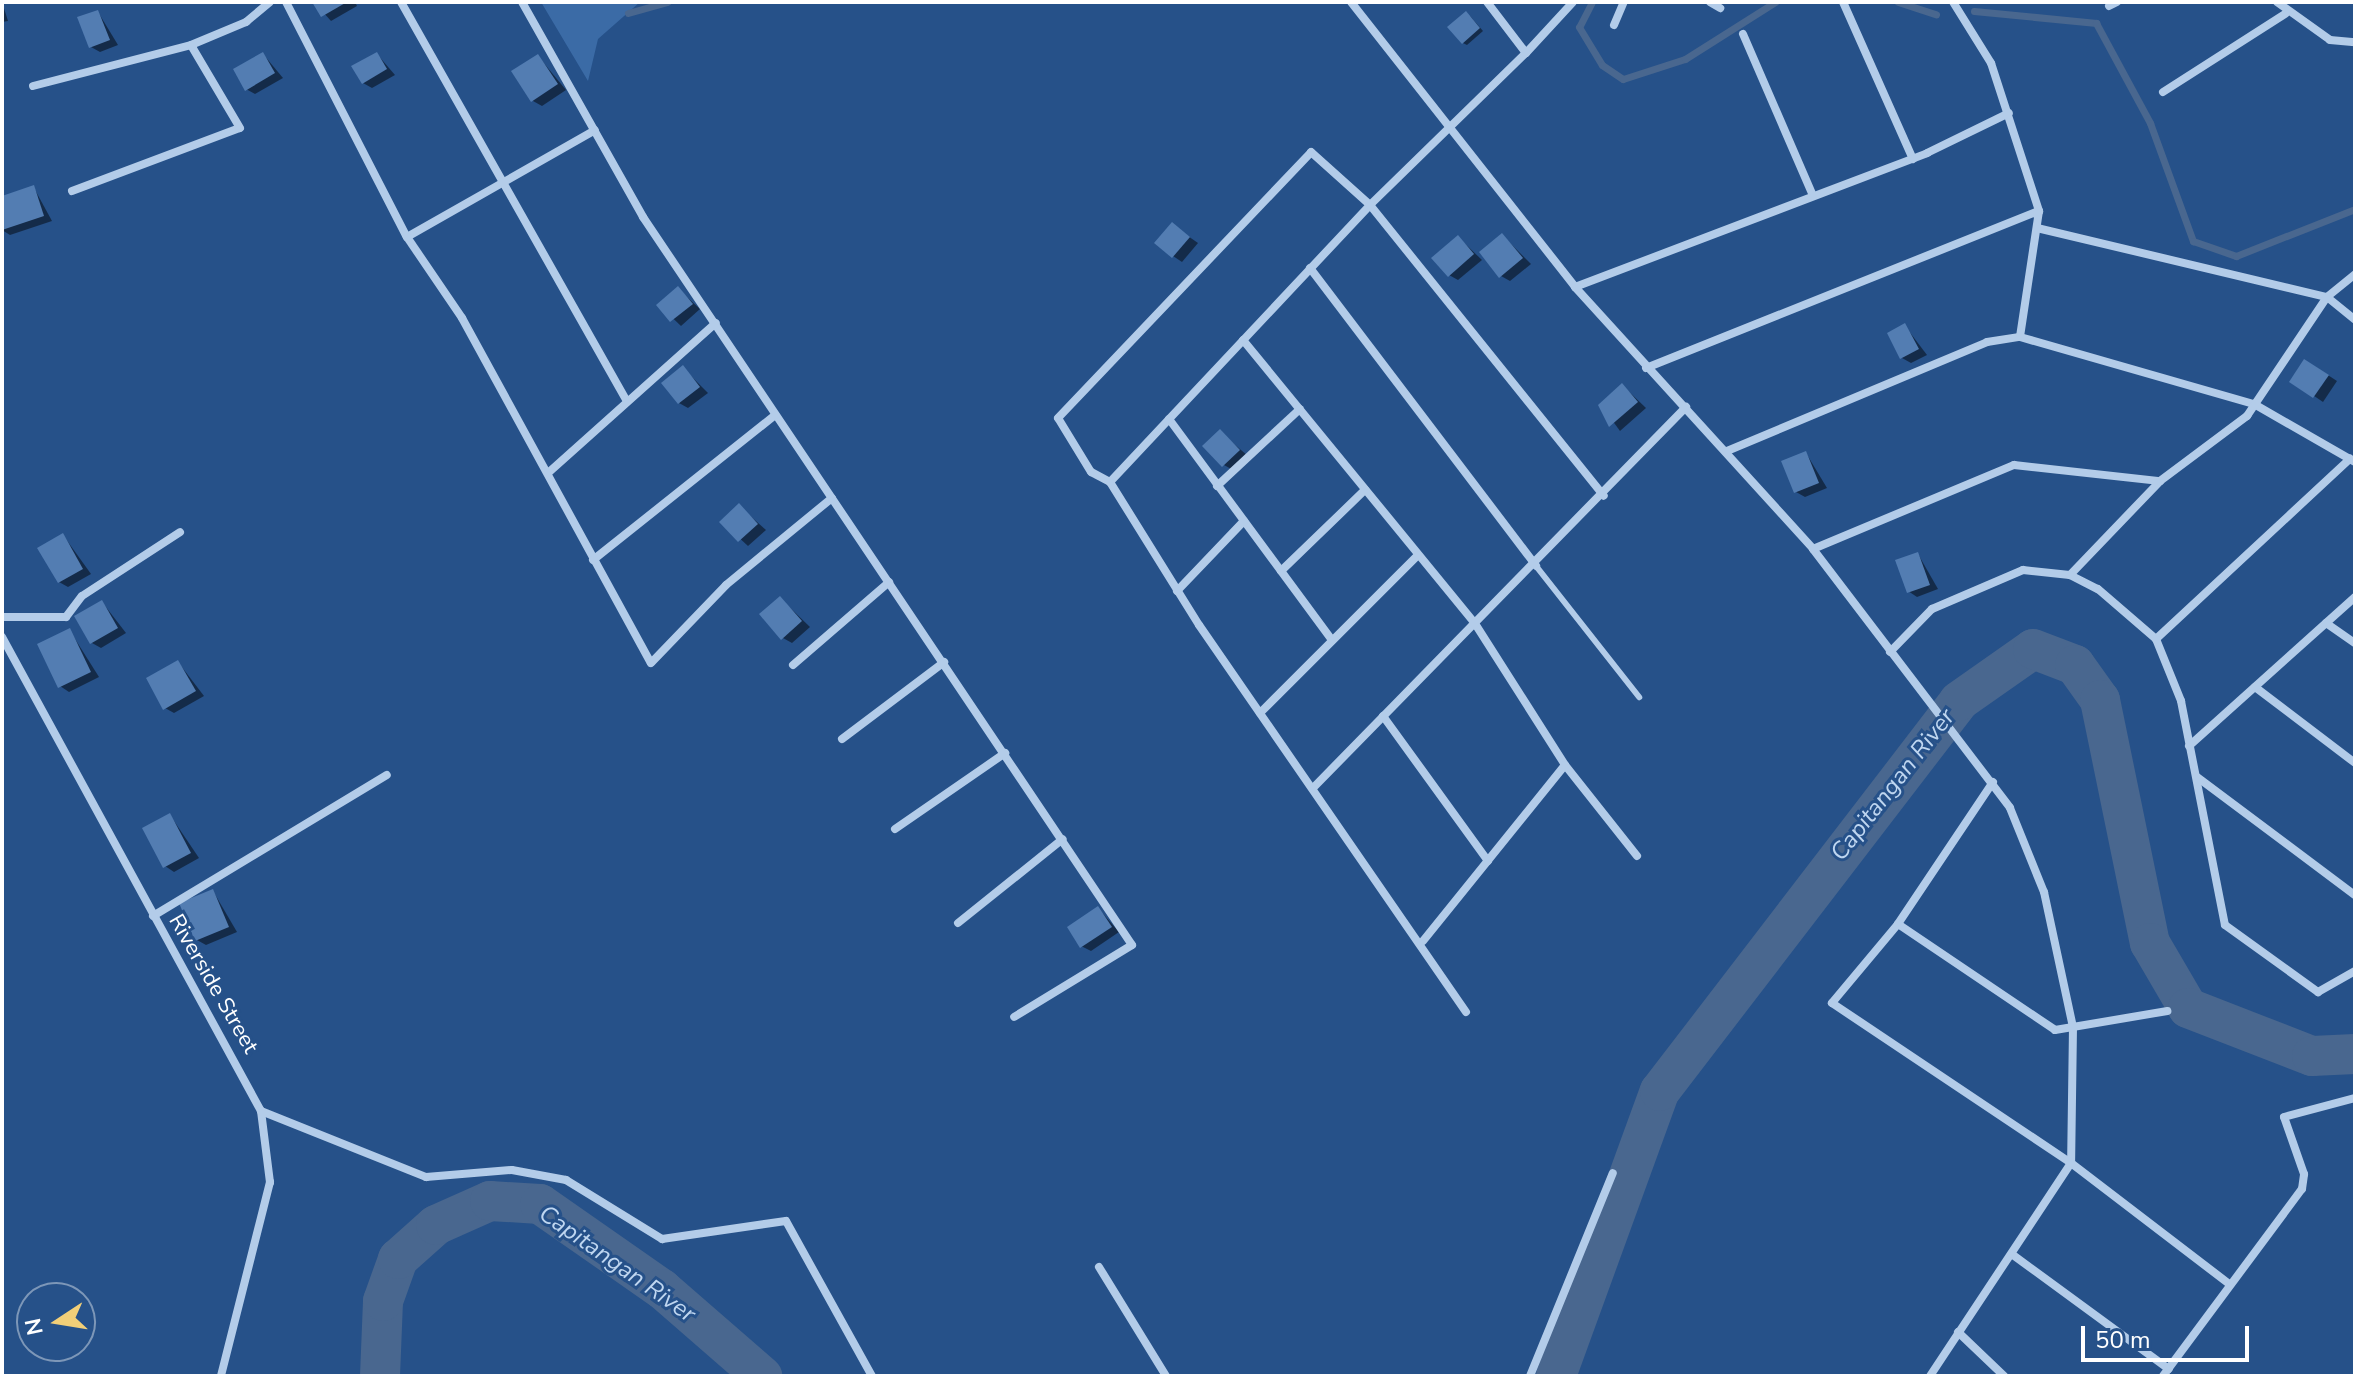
<!DOCTYPE html>
<style>
body{margin:0}
#map{position:relative;width:2357px;height:1378px;overflow:hidden;background:#265189;font-family:"Nunito Sans",sans-serif}
div>[style]{position:absolute}
[style*='--x']{left:calc(var(--x)*1px);top:calc(var(--y)*1px);width:calc(var(--w)*1px);rotate:calc(var(--a)*1deg)}
.green>*{inset:0;background:#3b6ba6}
.shadow>*{inset:0;background:#0007}
.stream>*{height:7px;margin:-3.5px;padding:0 3.5px;transform-origin:3.5px;border-radius:3.5px;background:#49678f}
.river>*{height:40px;margin:-20px;padding:0 20px;transform-origin:20px;border-radius:20px;background:#49678f}
.building>*{inset:0;background:#537db2}
.lane>*{height:6px;margin:-3px;padding:0 3px;transform-origin:3px;border-radius:3px;background:#b3cce9}
.street>*{height:8px;margin:-4px;padding:0 4px;transform-origin:4px;border-radius:4px;background:#b3cce9}
span{translate:-50% -50%;white-space:nowrap;text-align:center;line-height:1.15;-webkit-text-stroke:6px #265189;paint-order:stroke}
.street-label{font-size:22px;color:#fff}
.water-label{font-size:24px;color:#bfd6f0;font-style:italic}
.frame{position:absolute;inset:0;border:4px solid #fff;pointer-events:none}
.north{position:absolute;left:16px;top:1282px;width:80px;height:80px;box-sizing:border-box;background:#265189;border:2px solid #7d97b8;border-radius:50%;rotate:258deg;font-size:22px;font-weight:700;line-height:32px;text-align:center;color:#fff}
.north::after{content:'';display:block;margin:auto;width:28px;height:36px;background:#f2cf78;clip-path:polygon(50% 0,100% 100%,50% 72%,0 100%)}
.scale{position:absolute;left:2081px;top:1326px;width:168px;height:36px;box-sizing:border-box;border:4px solid #fff;border-top:0;padding-left:10px;font-size:24px;line-height:28px;white-space:nowrap;color:#fff;-webkit-text-stroke:6px #265189;paint-order:stroke}
</style>
<div id="map">
<div class="green">
<div style="clip-path:polygon(541px 2px,640px 2px,598px 39px,588px 81px)"></div>
</div>
<div class="shadow">
<div style="clip-path:polygon(2px 2px,8px 21px,2px 22px)"></div>
<div style="clip-path:polygon(314px 2px,355px 2px,357px 6px,331px 21px)"></div>
<div style="clip-path:polygon(98px 12px,118px 45px,100px 52px,91px 47px)"></div>
<div style="clip-path:polygon(1470px 16px,1483px 31px,1467px 45px,1463px 43px)"></div>
<div style="clip-path:polygon(263px 54px,283px 78px,255px 94px,246px 89px)"></div>
<div style="clip-path:polygon(377px 54px,395px 75px,372px 88px,363px 83px)"></div>
<div style="clip-path:polygon(538px 56px,566px 90px,542px 106px,533px 101px)"></div>
<div style="clip-path:polygon(34px 188px,52px 221px,10px 235px,2px 230px,2px 199px)"></div>
<div style="clip-path:polygon(1172px 225px,1198px 243px,1182px 262px,1173px 256px)"></div>
<div style="clip-path:polygon(1502px 235px,1531px 264px,1510px 281px,1501px 276px)"></div>
<div style="clip-path:polygon(1458px 237px,1482px 260px,1458px 280px,1449px 275px)"></div>
<div style="clip-path:polygon(678px 289px,700px 309px,681px 326px,659px 305px)"></div>
<div style="clip-path:polygon(1905px 326px,1927px 355px,1911px 363px,1902px 358px)"></div>
<div style="clip-path:polygon(2314px 366px,2337px 381px,2323px 402px,2292px 381px)"></div>
<div style="clip-path:polygon(683px 368px,708px 393px,688px 408px,679px 403px)"></div>
<div style="clip-path:polygon(1622px 385px,1646px 408px,1620px 431px,1601px 405px)"></div>
<div style="clip-path:polygon(1220px 432px,1248px 456px,1233px 470px,1224px 465px)"></div>
<div style="clip-path:polygon(1806px 453px,1827px 488px,1805px 497px,1796px 492px)"></div>
<div style="clip-path:polygon(739px 506px,766px 530px,748px 546px,722px 522px)"></div>
<div style="clip-path:polygon(63px 535px,91px 574px,68px 587px,59px 582px)"></div>
<div style="clip-path:polygon(1918px 554px,1938px 589px,1917px 597px,1908px 591px)"></div>
<div style="clip-path:polygon(780px 598px,810px 627px,792px 643px,783px 638px)"></div>
<div style="clip-path:polygon(102px 602px,126px 633px,101px 648px,92px 643px)"></div>
<div style="clip-path:polygon(70px 631px,99px 677px,69px 692px,60px 686px)"></div>
<div style="clip-path:polygon(178px 662px,204px 696px,174px 713px,165px 708px)"></div>
<div style="clip-path:polygon(170px 815px,199px 858px,174px 872px,165px 866px)"></div>
<div style="clip-path:polygon(213px 891px,237px 932px,206px 945px,197px 940px)"></div>
<div style="clip-path:polygon(1098px 908px,1119px 932px,1091px 951px,1081px 946px)"></div>
</div>
<div class="stream">
<div style="--x:1592;--y:2;--w:28;--a:117"></div>
<div style="--x:1579;--y:27;--w:44;--a:58.8"></div>
<div style="--x:1602;--y:65;--w:25;--a:34"></div>
<div style="--x:1623;--y:79;--w:65;--a:-17.9"></div>
<div style="--x:1685;--y:59;--w:107;--a:-32.3"></div>
<div style="--x:1898;--y:2;--w:40;--a:18"></div>
<div style="--x:1974;--y:11;--w:123;--a:5.6"></div>
<div style="--x:2096;--y:23;--w:114;--a:61.6"></div>
<div style="--x:2150;--y:123;--w:126;--a:70"></div>
<div style="--x:2193;--y:241;--w:46;--a:19.2"></div>
<div style="--x:2236;--y:256;--w:128;--a:-21.6"></div>
<div style="--x:628;--y:13;--w:41;--a:-15.8"></div>
</div>
<div class="river">
<div style="--x:380;--y:1376;--w:75;--a:-87.7"></div>
<div style="--x:383;--y:1301;--w:45;--a:-70.3"></div>
<div style="--x:398;--y:1259;--w:51;--a:-41.8"></div>
<div style="--x:436;--y:1225;--w:59;--a:-24"></div>
<div style="--x:490;--y:1201;--w:50;--a:3.4"></div>
<div style="--x:540;--y:1204;--w:149;--a:34.9"></div>
<div style="--x:662;--y:1289;--w:133;--a:41"></div>
<div style="--x:1556;--y:1376;--w:303;--a:-70"></div>
<div style="--x:1660;--y:1091;--w:491;--a:-52.5"></div>
<div style="--x:1959;--y:701;--w:90;--a:-35.1"></div>
<div style="--x:2033;--y:649;--w:45;--a:20.9"></div>
<div style="--x:2075;--y:665;--w:43;--a:54.5"></div>
<div style="--x:2100;--y:700;--w:248;--a:78.4"></div>
<div style="--x:2150;--y:943;--w:75;--a:59.7"></div>
<div style="--x:2188;--y:1008;--w:133;--a:21.2"></div>
<div style="--x:2312;--y:1056;--w:43;--a:-2.7"></div>
</div>
<div class="building">
<div style="clip-path:polygon(312px 2px,347px 2px,321px 17px)"></div>
<div style="clip-path:polygon(98px 10px,110px 40px,89px 48px,77px 17px)"></div>
<div style="clip-path:polygon(1466px 11px,1480px 28px,1462px 44px,1447px 27px)"></div>
<div style="clip-path:polygon(263px 52px,275px 73px,245px 91px,233px 69px)"></div>
<div style="clip-path:polygon(377px 52px,387px 69px,362px 84px,351px 66px)"></div>
<div style="clip-path:polygon(538px 54px,558px 84px,531px 102px,511px 71px)"></div>
<div style="clip-path:polygon(34px 185px,44px 216px,2px 230px,2px 196px)"></div>
<div style="clip-path:polygon(1172px 222px,1190px 237px,1172px 258px,1154px 243px)"></div>
<div style="clip-path:polygon(1502px 233px,1523px 258px,1499px 278px,1479px 252px)"></div>
<div style="clip-path:polygon(1458px 235px,1474px 254px,1448px 277px,1431px 258px)"></div>
<div style="clip-path:polygon(678px 286px,693px 304px,670px 322px,656px 305px)"></div>
<div style="clip-path:polygon(1905px 323px,1919px 349px,1900px 359px,1887px 333px)"></div>
<div style="clip-path:polygon(2304px 359px,2329px 375px,2313px 398px,2289px 382px)"></div>
<div style="clip-path:polygon(683px 365px,700px 387px,678px 404px,661px 383px)"></div>
<div style="clip-path:polygon(1622px 383px,1638px 402px,1609px 427px,1598px 405px)"></div>
<div style="clip-path:polygon(1220px 429px,1240px 450px,1222px 467px,1202px 446px)"></div>
<div style="clip-path:polygon(1806px 451px,1819px 483px,1794px 493px,1781px 461px)"></div>
<div style="clip-path:polygon(739px 503px,758px 524px,738px 542px,719px 522px)"></div>
<div style="clip-path:polygon(63px 533px,83px 569px,58px 583px,37px 548px)"></div>
<div style="clip-path:polygon(1918px 552px,1930px 585px,1907px 593px,1895px 560px)"></div>
<div style="clip-path:polygon(780px 596px,802px 621px,781px 640px,759px 614px)"></div>
<div style="clip-path:polygon(102px 600px,118px 628px,90px 644px,74px 616px)"></div>
<div style="clip-path:polygon(70px 628px,91px 672px,58px 688px,37px 644px)"></div>
<div style="clip-path:polygon(178px 660px,196px 691px,163px 710px,146px 678px)"></div>
<div style="clip-path:polygon(170px 813px,191px 853px,163px 868px,142px 828px)"></div>
<div style="clip-path:polygon(213px 889px,229px 927px,195px 941px,179px 903px)"></div>
<div style="clip-path:polygon(1098px 906px,1112px 927px,1080px 948px,1067px 927px)"></div>
</div>
<div class="lane">
<div style="--x:1536;--y:566;--w:167;--a:51.8"></div>
</div>
<div class="street">
<div style="--x:286;--y:2;--w:264;--a:62.8"></div>
<div style="--x:407;--y:237;--w:216;--a:-29.6"></div>
<div style="--x:401;--y:2;--w:456;--a:60.5"></div>
<div style="--x:522;--y:2;--w:247;--a:60.6"></div>
<div style="--x:643;--y:217;--w:877;--a:56.11"></div>
<div style="--x:1132;--y:945;--w:138;--a:148.6"></div>
<div style="--x:1351;--y:2;--w:362;--a:51.8"></div>
<div style="--x:1575;--y:287;--w:354;--a:47.7"></div>
<div style="--x:1813;--y:549;--w:325;--a:52.7"></div>
<div style="--x:2010;--y:808;--w:91;--a:68"></div>
<div style="--x:2044;--y:892;--w:138;--a:77.9"></div>
<div style="--x:2073;--y:1027;--w:136;--a:90.8"></div>
<div style="--x:2071;--y:1163;--w:255;--a:123.5"></div>
<div style="--x:1710;--y:2;--w:12;--a:31"></div>
<div style="--x:1843;--y:2;--w:172;--a:66"></div>
<div style="--x:1953;--y:2;--w:72;--a:58.1"></div>
<div style="--x:1991;--y:63;--w:156;--a:72"></div>
<div style="--x:2039;--y:211;--w:127;--a:98.6"></div>
<div style="--x:2277;--y:2;--w:65;--a:35.6"></div>
<div style="--x:2330;--y:40;--w:25;--a:5"></div>
<div style="--x:2109;--y:6;--w:9;--a:-27"></div>
<div style="--x:1614;--y:25;--w:25;--a:-67"></div>
<div style="--x:1743;--y:34;--w:176;--a:66.6"></div>
<div style="--x:1526;--y:53;--w:69;--a:-47.3"></div>
<div style="--x:33;--y:86;--w:163;--a:-14.5"></div>
<div style="--x:191;--y:45;--w:60;--a:-22.7"></div>
<div style="--x:246;--y:22;--w:31;--a:-40"></div>
<div style="--x:2163;--y:92;--w:145;--a:-32.6"></div>
<div style="--x:72;--y:191;--w:179;--a:-20.6"></div>
<div style="--x:240;--y:128;--w:96;--a:-120.6"></div>
<div style="--x:2037;--y:228;--w:298;--a:13.4"></div>
<div style="--x:2327;--y:297;--w:36;--a:39"></div>
<div style="--x:407;--y:237;--w:98;--a:55.8"></div>
<div style="--x:462;--y:318;--w:393;--a:61.3"></div>
<div style="--x:651;--y:663;--w:108;--a:-46.1"></div>
<div style="--x:726;--y:585;--w:137;--a:-39.4"></div>
<div style="--x:1310;--y:268;--w:374;--a:52.8"></div>
<div style="--x:1575;--y:287;--w:377;--a:-20.8"></div>
<div style="--x:1927;--y:153;--w:91;--a:-26"></div>
<div style="--x:1243;--y:340;--w:365;--a:50.7"></div>
<div style="--x:1474;--y:622;--w:169;--a:57.5"></div>
<div style="--x:1565;--y:765;--w:116;--a:51.6"></div>
<div style="--x:1646;--y:368;--w:423;--a:-21.8"></div>
<div style="--x:1169;--y:419;--w:275;--a:53.6"></div>
<div style="--x:1727;--y:451;--w:282;--a:-22.7"></div>
<div style="--x:1987;--y:342;--w:33;--a:-9"></div>
<div style="--x:2020;--y:337;--w:243;--a:16"></div>
<div style="--x:2254;--y:404;--w:116;--a:29.9"></div>
<div style="--x:548;--y:473;--w:225;--a:-41.8"></div>
<div style="--x:1110;--y:482;--w:380;--a:-46.8"></div>
<div style="--x:1370;--y:205;--w:218;--a:-44.3"></div>
<div style="--x:1526;--y:53;--w:64;--a:-127.4"></div>
<div style="--x:1217;--y:486;--w:113;--a:-42.9"></div>
<div style="--x:1813;--y:549;--w:218;--a:-22.7"></div>
<div style="--x:2014;--y:465;--w:147;--a:6.3"></div>
<div style="--x:593;--y:560;--w:233;--a:-38.5"></div>
<div style="--x:1281;--y:571;--w:117;--a:-44"></div>
<div style="--x:2070;--y:575;--w:130;--a:-46.2"></div>
<div style="--x:2160;--y:481;--w:109;--a:-36.8"></div>
<div style="--x:2247;--y:416;--w:143;--a:-56.1"></div>
<div style="--x:2327;--y:297;--w:36;--a:-39"></div>
<div style="--x:1177;--y:591;--w:97;--a:-46.3"></div>
<div style="--x:2;--y:617;--w:64;--a:0"></div>
<div style="--x:66;--y:617;--w:26;--a:-53"></div>
<div style="--x:82;--y:596;--w:117;--a:-33.1"></div>
<div style="--x:2326;--y:623;--w:35;--a:35"></div>
<div style="--x:2;--y:637;--w:540;--a:61.35"></div>
<div style="--x:261;--y:1111;--w:72;--a:82.8"></div>
<div style="--x:270;--y:1182;--w:200;--a:104.2"></div>
<div style="--x:2156;--y:639;--w:265;--a:-42.9"></div>
<div style="--x:1890;--y:652;--w:60;--a:-45.7"></div>
<div style="--x:1932;--y:609;--w:99;--a:-23.2"></div>
<div style="--x:2023;--y:570;--w:47;--a:6.1"></div>
<div style="--x:2070;--y:575;--w:31;--a:27"></div>
<div style="--x:2098;--y:589;--w:77;--a:40.8"></div>
<div style="--x:2156;--y:639;--w:67;--a:68"></div>
<div style="--x:2181;--y:701;--w:228;--a:78.9"></div>
<div style="--x:2225;--y:925;--w:115;--a:35.8"></div>
<div style="--x:2318;--y:992;--w:43;--a:-29.6"></div>
<div style="--x:793;--y:665;--w:127;--a:-40.8"></div>
<div style="--x:2255;--y:687;--w:126;--a:37.2"></div>
<div style="--x:1260;--y:713;--w:223;--a:-45"></div>
<div style="--x:1383;--y:716;--w:179;--a:54.1"></div>
<div style="--x:842;--y:739;--w:128;--a:-37"></div>
<div style="--x:2189;--y:746;--w:223;--a:-41.9"></div>
<div style="--x:2197;--y:777;--w:197;--a:36.8"></div>
<div style="--x:1993;--y:782;--w:171;--a:123.8"></div>
<div style="--x:1898;--y:924;--w:103;--a:129.9"></div>
<div style="--x:1832;--y:1003;--w:288;--a:33.8"></div>
<div style="--x:2071;--y:1163;--w:199;--a:37.4"></div>
<div style="--x:1314;--y:787;--w:532;--a:-45.61"></div>
<div style="--x:895;--y:829;--w:134;--a:-34.6"></div>
<div style="--x:153;--y:916;--w:273;--a:-31.1"></div>
<div style="--x:958;--y:923;--w:134;--a:-38.7"></div>
<div style="--x:1898;--y:924;--w:189;--a:34"></div>
<div style="--x:2055;--y:1030;--w:114;--a:-9.6"></div>
<div style="--x:1423;--y:941;--w:226;--a:-51.1"></div>
<div style="--x:1466;--y:1012;--w:470;--a:-124.6"></div>
<div style="--x:1199;--y:625;--w:168;--a:-121.9"></div>
<div style="--x:1110;--y:482;--w:21;--a:-152"></div>
<div style="--x:1091;--y:472;--w:63;--a:-121.4"></div>
<div style="--x:1058;--y:418;--w:367;--a:-46.4"></div>
<div style="--x:1311;--y:152;--w:79;--a:41.9"></div>
<div style="--x:1370;--y:205;--w:373;--a:51.2"></div>
<div style="--x:261;--y:1111;--w:178;--a:21.8"></div>
<div style="--x:426;--y:1177;--w:86;--a:-4.7"></div>
<div style="--x:512;--y:1170;--w:55;--a:10.5"></div>
<div style="--x:566;--y:1180;--w:113;--a:31.6"></div>
<div style="--x:662;--y:1239;--w:125;--a:-8.3"></div>
<div style="--x:786;--y:1221;--w:177;--a:61"></div>
<div style="--x:2013;--y:1255;--w:193;--a:36.2"></div>
<div style="--x:1099;--y:1267;--w:128;--a:58.4"></div>
<div style="--x:1958;--y:1332;--w:64;--a:43.7"></div>
<div style="--x:1530;--y:1376;--w:219;--a:-67.8"></div>
<div style="--x:2163;--y:1376;--w:233;--a:-53.4"></div>
<div style="--x:2302;--y:1189;--w:15;--a:-82"></div>
<div style="--x:2304;--y:1174;--w:60;--a:-109.3"></div>
<div style="--x:2284;--y:1117;--w:73;--a:-15"></div>
</div>
<div class="street-label">
<span style="left:213px;top:984px;rotate:60deg">Riverside Street</span>
</div>
<div class="water-label">
<span style="left:1893px;top:785px;rotate:-52deg">Capitangan River</span>
<span style="left:617px;top:1264px;rotate:35deg">Capitangan River</span>
</div>
<div class="frame"></div>
<div class="north">N</div>
<div class="scale">50 m</div>
</div>
